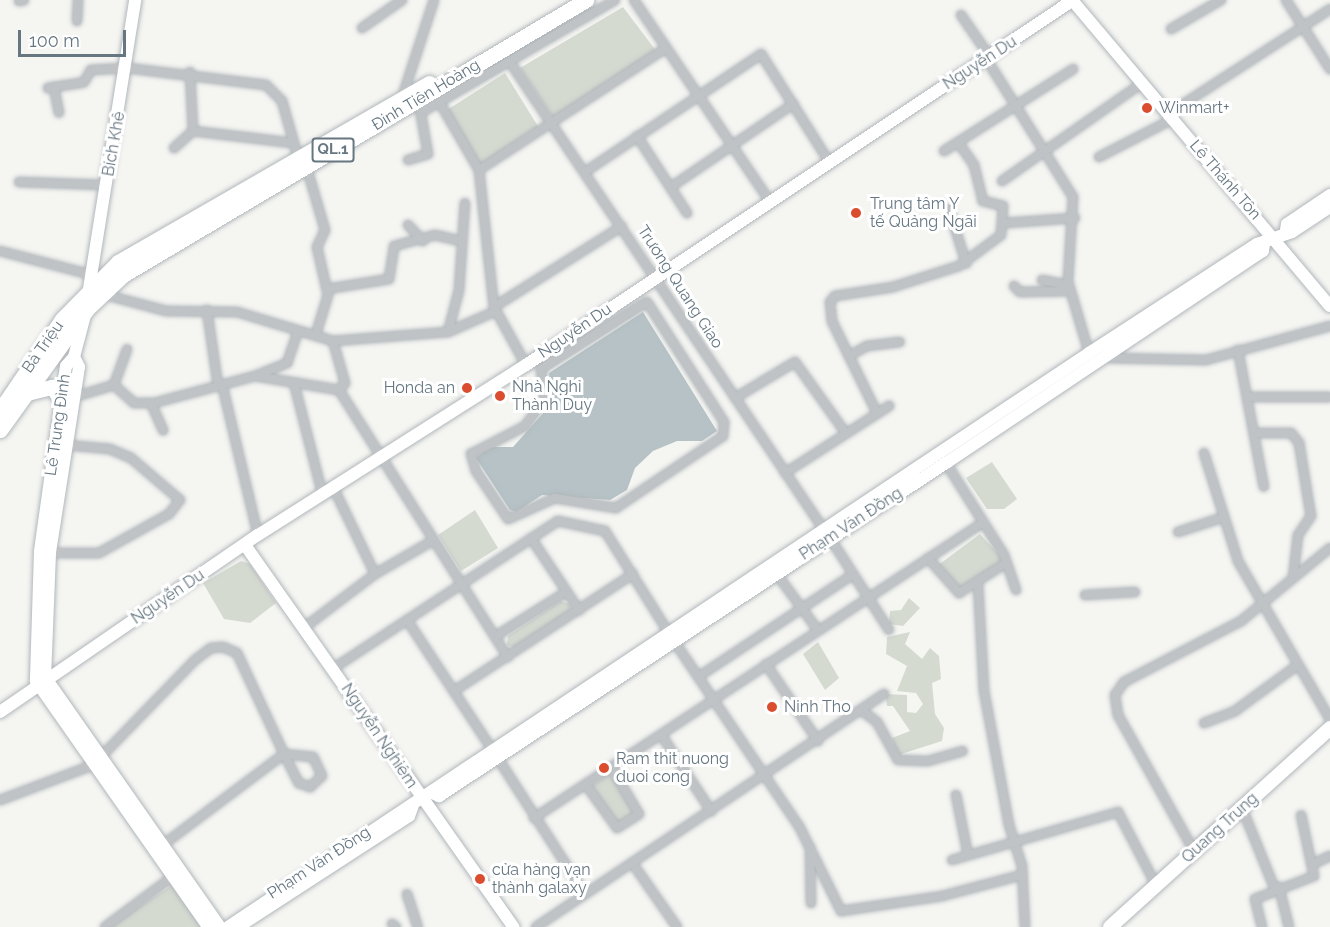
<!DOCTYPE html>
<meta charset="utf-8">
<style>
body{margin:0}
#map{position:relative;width:1330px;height:927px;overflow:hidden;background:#f5f5f2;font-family:Raleway,sans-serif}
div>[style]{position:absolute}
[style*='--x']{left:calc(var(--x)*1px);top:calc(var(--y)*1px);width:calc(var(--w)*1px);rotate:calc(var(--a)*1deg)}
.green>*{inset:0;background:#d5dad1}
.water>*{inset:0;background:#b6c2c6}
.roads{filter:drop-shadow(0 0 2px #b1b7bb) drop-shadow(0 0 2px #b1b7bb)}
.street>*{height:8px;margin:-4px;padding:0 4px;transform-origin:4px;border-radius:4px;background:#bfc3c6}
.secondary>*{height:12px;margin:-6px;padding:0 6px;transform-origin:6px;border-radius:6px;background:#fff}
.primary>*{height:14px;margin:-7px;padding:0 7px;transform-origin:7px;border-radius:7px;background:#fff}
.highway>*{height:15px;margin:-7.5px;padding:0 7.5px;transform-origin:7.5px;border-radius:7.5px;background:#fff}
.dots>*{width:16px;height:16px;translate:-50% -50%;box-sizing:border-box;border:3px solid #fff;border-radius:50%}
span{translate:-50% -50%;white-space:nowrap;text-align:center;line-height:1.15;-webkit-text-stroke:6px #fff;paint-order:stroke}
.shield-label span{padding:2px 4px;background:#fff;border:2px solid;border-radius:4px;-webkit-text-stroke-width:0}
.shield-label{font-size:15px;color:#667782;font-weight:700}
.street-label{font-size:16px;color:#667782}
.poi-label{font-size:16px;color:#667782}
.left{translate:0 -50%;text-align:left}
.right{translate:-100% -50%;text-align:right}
.scale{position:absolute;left:18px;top:30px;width:108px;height:27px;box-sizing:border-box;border:3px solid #667782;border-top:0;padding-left:8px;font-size:18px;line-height:21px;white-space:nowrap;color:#667782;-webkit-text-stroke:4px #fff;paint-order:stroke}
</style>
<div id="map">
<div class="green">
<div style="clip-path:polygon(623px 7px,657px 52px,555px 120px,520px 68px)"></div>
<div style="clip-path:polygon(505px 73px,539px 128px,481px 165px,447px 110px)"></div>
<div style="clip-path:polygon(992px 462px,1017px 499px,1004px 509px,987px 509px,966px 478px)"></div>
<div style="clip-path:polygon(475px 510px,498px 548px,461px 571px,438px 535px)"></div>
<div style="clip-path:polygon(980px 534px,1006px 563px,958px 596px,937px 566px)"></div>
<div style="clip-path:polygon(241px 561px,250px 564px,276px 603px,250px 623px,224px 619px,203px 583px)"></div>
<div style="clip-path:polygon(909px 598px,920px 608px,903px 626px,889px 624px,890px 611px,901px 610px)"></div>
<div style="clip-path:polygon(561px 601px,570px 604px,570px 613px,515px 648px,507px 645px,508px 636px)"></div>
<div style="clip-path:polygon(910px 632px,905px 644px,922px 659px,930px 648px,939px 656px,941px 679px,932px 683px,935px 714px,944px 728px,942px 741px,898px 755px,892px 738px,910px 731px,893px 706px,887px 706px,885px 694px,907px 695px,907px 712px,916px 713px,923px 704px,916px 693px,897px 691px,907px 666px,886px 654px,887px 637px)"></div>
<div style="clip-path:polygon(818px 642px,839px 678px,825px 690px,803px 654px)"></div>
<div style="clip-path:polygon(609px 774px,638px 814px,614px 830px,587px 790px)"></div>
<div style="clip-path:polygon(174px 884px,204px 927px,109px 927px)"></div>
</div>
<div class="water">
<div style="clip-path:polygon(643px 312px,717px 431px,702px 441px,677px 441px,653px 451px,635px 468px,627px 490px,610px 500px,542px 495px,516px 512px,510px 510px,476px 458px,489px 447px,513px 447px,552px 403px,549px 373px)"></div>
</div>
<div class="roads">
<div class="street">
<div style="--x:634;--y:0;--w:244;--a:56"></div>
<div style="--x:1286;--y:0;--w:82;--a:57.5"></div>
<div style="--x:19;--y:1;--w:5;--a:-11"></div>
<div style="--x:961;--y:15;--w:51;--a:55.4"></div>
<div style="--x:77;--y:21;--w:21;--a:-87"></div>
<div style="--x:362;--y:28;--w:49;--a:-35"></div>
<div style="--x:1171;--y:29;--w:58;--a:-30.1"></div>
<div style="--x:987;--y:60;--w:162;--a:57.9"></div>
<div style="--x:1073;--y:197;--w:85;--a:93.4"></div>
<div style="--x:1068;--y:282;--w:74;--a:73.5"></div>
<div style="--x:510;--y:62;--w:564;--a:56.14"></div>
<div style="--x:190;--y:72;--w:59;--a:87.1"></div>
<div style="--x:193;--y:131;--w:101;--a:6.8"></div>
<div style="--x:54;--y:87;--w:26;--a:79"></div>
<div style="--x:48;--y:88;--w:36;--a:-9"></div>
<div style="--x:84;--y:82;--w:14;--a:-60"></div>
<div style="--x:91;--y:70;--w:36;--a:-3"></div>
<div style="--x:127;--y:68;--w:140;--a:7"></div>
<div style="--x:266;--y:85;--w:23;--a:45"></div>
<div style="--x:282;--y:101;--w:58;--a:74.1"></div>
<div style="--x:402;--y:98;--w:103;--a:-71.9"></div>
<div style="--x:440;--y:103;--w:78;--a:59.8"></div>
<div style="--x:479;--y:170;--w:138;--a:83.8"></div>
<div style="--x:494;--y:307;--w:66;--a:61.1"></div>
<div style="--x:422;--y:112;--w:223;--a:-30.1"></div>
<div style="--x:1168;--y:114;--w:193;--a:-32.9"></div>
<div style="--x:637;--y:136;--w:92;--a:57"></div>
<div style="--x:174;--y:148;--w:25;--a:-42"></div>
<div style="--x:944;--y:151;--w:153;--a:-32.4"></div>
<div style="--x:1099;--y:157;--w:83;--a:-27.2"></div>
<div style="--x:408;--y:160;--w:21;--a:-17"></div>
<div style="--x:428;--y:154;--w:46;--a:-100.1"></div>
<div style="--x:306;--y:165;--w:68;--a:73.7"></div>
<div style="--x:325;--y:230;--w:19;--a:115"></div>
<div style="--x:317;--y:247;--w:49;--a:77.1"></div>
<div style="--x:328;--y:295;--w:41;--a:107.1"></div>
<div style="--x:479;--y:170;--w:223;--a:-33.1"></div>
<div style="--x:585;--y:172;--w:212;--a:-33.8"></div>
<div style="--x:761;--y:54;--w:125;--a:57.7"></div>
<div style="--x:1002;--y:181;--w:171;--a:-35"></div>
<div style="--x:19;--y:182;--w:88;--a:2"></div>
<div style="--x:671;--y:187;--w:148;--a:-34.2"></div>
<div style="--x:949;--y:209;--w:57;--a:72.5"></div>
<div style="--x:1005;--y:223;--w:70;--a:-4.1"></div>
<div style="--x:408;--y:225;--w:22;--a:47"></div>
<div style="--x:0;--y:251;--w:95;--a:14.6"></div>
<div style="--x:1042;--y:280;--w:26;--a:11"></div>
<div style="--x:1014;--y:286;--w:8;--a:45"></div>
<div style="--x:1020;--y:292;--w:49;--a:-1.2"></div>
<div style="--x:327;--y:289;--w:63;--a:-9.2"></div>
<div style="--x:389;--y:279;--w:33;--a:-81"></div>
<div style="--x:394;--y:246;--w:42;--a:-15"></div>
<div style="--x:435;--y:235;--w:26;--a:13"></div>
<div style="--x:102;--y:294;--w:66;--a:14.9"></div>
<div style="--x:166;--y:311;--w:71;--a:0.8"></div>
<div style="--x:237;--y:312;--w:100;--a:16.8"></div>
<div style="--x:333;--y:341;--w:115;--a:-4.5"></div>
<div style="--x:448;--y:332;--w:52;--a:-23.6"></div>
<div style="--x:647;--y:302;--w:143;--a:57.3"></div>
<div style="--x:724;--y:422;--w:14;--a:94"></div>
<div style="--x:723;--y:436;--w:129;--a:146.1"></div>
<div style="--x:616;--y:508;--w:62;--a:-170.7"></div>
<div style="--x:555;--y:498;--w:51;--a:155.9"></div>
<div style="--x:508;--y:519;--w:58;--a:-123.7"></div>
<div style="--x:476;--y:471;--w:18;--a:-106"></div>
<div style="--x:471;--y:454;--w:61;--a:-27.4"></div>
<div style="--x:525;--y:426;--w:34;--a:-54"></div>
<div style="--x:545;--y:398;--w:29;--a:-98"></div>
<div style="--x:541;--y:369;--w:125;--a:-32.3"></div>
<div style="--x:494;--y:307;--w:151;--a:-32.3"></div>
<div style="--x:207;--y:310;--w:76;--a:81.7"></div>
<div style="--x:448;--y:332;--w:43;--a:-75.3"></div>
<div style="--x:459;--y:290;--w:87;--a:-86.1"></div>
<div style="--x:333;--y:341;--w:44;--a:74.1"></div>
<div style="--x:345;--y:383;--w:9;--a:131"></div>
<div style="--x:1238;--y:350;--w:139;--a:79.3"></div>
<div style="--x:849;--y:356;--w:21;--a:-29"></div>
<div style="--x:867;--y:346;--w:33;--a:-7"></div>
<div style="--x:1105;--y:358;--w:101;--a:1.1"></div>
<div style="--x:1206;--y:360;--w:129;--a:-15.3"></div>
<div style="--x:255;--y:376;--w:35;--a:-22"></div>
<div style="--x:287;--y:363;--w:31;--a:-71"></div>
<div style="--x:222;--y:384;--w:155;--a:76.6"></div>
<div style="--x:114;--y:385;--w:38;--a:-70"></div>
<div style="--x:295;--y:387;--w:113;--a:75.6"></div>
<div style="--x:339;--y:390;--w:316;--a:57.7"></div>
<div style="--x:74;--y:397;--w:42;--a:-16.7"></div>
<div style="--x:114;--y:385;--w:27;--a:42"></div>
<div style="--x:134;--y:403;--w:20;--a:0"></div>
<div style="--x:154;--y:403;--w:105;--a:-15"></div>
<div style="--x:255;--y:376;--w:85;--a:9.5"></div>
<div style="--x:1247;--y:397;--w:83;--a:0"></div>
<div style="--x:735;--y:398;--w:70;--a:-31"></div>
<div style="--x:795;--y:362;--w:86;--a:54.5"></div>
<div style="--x:151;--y:403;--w:30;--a:66"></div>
<div style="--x:876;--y:411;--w:100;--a:-116.1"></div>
<div style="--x:832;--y:321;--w:19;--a:-96"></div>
<div style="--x:830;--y:302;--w:8;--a:-50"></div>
<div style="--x:835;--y:296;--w:59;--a:-8.8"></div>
<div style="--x:893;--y:287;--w:69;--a:-17.7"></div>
<div style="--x:959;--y:266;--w:52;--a:-36.4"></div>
<div style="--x:1001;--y:235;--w:29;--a:-86"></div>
<div style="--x:1003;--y:206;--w:21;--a:-166"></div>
<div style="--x:983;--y:201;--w:37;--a:-104"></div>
<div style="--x:974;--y:165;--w:24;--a:-125"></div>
<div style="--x:1254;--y:433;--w:37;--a:0"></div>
<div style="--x:1291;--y:433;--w:13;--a:51"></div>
<div style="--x:1299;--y:443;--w:74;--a:80.7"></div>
<div style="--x:1311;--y:516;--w:23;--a:124"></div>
<div style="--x:1298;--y:535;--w:43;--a:96.6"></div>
<div style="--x:1204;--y:453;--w:113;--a:72.5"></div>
<div style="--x:1238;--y:561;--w:183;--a:59.8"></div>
<div style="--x:946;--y:463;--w:109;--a:57.8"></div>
<div style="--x:1004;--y:555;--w:37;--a:71"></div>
<div style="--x:785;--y:473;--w:124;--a:-32.8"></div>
<div style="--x:334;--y:489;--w:94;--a:64.2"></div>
<div style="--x:1178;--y:532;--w:45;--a:-18"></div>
<div style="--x:531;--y:538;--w:87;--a:56.3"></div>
<div style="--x:830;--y:538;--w:109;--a:57.3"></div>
<div style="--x:50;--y:553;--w:49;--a:0"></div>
<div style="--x:99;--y:553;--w:80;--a:-29.1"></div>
<div style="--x:169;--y:514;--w:18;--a:-52"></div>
<div style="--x:180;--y:500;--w:65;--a:-139.4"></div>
<div style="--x:131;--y:458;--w:23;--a:-157"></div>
<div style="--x:110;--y:449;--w:45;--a:-174.9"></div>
<div style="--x:928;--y:558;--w:47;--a:48.5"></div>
<div style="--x:959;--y:593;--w:56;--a:-32.6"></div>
<div style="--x:776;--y:573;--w:69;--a:53.8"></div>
<div style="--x:978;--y:584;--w:107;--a:86.8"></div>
<div style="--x:984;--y:691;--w:136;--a:79.4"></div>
<div style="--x:1009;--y:825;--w:43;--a:72.4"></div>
<div style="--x:1022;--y:866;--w:61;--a:87.2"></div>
<div style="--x:1085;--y:595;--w:50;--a:-3.4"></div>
<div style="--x:407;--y:620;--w:153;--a:56.7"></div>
<div style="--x:305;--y:627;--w:88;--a:-37.1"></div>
<div style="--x:375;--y:574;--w:68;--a:-30"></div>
<div style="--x:496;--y:636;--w:83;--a:-32.2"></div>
<div style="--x:674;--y:641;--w:223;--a:56"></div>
<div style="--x:799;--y:826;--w:95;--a:63.7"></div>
<div style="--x:841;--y:911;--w:102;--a:-8.4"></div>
<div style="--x:942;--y:896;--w:83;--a:-14.7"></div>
<div style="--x:766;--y:664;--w:93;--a:56"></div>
<div style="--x:334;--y:668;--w:268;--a:-33.3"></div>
<div style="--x:558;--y:521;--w:48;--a:12"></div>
<div style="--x:605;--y:531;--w:119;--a:58"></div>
<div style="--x:698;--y:677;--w:185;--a:-33.5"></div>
<div style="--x:454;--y:691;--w:214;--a:-33.2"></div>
<div style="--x:861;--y:710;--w:20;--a:37"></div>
<div style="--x:877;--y:722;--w:43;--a:61.1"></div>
<div style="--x:898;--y:760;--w:30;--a:2"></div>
<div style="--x:928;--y:761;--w:36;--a:-16"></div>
<div style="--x:1204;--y:723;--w:33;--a:-21"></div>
<div style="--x:1235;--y:711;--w:74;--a:-36.3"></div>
<div style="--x:662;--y:736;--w:90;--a:56.8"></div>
<div style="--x:497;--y:757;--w:163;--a:57.3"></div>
<div style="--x:586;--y:785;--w:53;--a:54.2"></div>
<div style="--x:617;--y:828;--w:26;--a:-32"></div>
<div style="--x:639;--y:814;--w:52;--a:-121"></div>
<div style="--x:956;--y:795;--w:61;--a:78.7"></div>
<div style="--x:0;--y:800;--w:99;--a:-20.6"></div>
<div style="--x:93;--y:765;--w:146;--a:-45.8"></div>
<div style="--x:195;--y:660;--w:20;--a:-37"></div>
<div style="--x:211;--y:648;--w:12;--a:-5"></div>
<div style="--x:223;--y:647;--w:15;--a:23"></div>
<div style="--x:237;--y:653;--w:111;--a:65"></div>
<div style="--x:284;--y:754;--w:33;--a:63"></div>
<div style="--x:299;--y:783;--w:12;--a:20"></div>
<div style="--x:310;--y:787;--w:16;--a:-43"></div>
<div style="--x:322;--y:776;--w:21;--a:-115"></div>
<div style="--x:313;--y:757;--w:29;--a:-174"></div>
<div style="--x:284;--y:754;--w:151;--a:143.1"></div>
<div style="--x:1242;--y:808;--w:85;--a:67.9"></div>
<div style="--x:534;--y:818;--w:536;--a:-33.36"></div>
<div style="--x:810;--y:847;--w:56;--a:89"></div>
<div style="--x:1194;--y:851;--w:156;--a:-119.2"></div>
<div style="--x:1118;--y:715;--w:20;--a:-99"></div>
<div style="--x:1115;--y:695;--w:16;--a:-55"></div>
<div style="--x:1124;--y:682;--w:132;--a:-27.5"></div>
<div style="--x:1241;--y:621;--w:115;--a:-39.4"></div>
<div style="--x:952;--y:860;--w:173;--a:-16.1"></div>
<div style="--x:1118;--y:812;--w:82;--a:62.5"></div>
<div style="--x:633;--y:864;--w:77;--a:55.1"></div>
<div style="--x:1313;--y:864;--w:19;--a:-25"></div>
<div style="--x:1279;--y:887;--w:41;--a:76"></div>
<div style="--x:407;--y:894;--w:35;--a:72"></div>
<div style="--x:392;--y:924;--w:5;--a:37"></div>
<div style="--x:105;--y:927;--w:84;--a:-36.7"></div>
<div style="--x:536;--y:927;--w:419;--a:-33.8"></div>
<div style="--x:1262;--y:927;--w:29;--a:-104"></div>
<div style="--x:1255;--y:899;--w:63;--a:-21.3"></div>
<div style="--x:1314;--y:876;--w:62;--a:-102"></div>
</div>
<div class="secondary">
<div style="--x:1072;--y:0;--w:400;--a:49.9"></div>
<div style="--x:1286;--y:230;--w:6;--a:-81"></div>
<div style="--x:1287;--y:224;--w:52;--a:-34"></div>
<div style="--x:88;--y:295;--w:299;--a:-80.9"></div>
<div style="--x:74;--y:357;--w:12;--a:132"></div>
<div style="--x:66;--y:366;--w:187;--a:98"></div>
<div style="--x:40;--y:551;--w:130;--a:91.8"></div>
<div style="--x:36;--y:681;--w:300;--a:55"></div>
<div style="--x:74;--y:357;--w:11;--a:63"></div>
<div style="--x:79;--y:367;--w:188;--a:98.9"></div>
<div style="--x:50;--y:553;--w:124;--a:92.3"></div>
<div style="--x:45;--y:677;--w:305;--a:55"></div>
<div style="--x:74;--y:357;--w:43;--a:-75.3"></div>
<div style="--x:245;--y:545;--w:467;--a:54.9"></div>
<div style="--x:0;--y:712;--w:313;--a:-34.5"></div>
<div style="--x:258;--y:535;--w:317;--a:-32.4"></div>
<div style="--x:526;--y:365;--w:658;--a:-33.71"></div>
<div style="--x:432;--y:793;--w:8;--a:23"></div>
<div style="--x:439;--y:796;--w:607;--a:-33.3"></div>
<div style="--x:946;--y:463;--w:381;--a:-33.8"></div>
<div style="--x:1263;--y:251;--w:7;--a:-82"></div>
<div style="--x:228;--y:927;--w:1035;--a:-33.69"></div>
<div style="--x:1089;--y:353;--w:200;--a:-33"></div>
<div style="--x:1257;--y:244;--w:37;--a:-19"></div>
<div style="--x:1292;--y:232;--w:45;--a:-33.3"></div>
<div style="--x:238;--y:927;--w:204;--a:-33"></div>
<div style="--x:409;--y:816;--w:9;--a:-69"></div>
</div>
<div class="primary">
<div style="--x:1110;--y:927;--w:297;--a:-42.1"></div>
</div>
<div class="highway">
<div style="--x:23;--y:394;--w:30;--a:-14"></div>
<div style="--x:52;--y:387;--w:19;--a:54"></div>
<div style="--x:0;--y:410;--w:110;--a:-55.7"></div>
<div style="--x:62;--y:319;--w:80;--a:-45.5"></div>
<div style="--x:118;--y:262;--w:359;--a:-29.9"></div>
<div style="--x:0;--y:430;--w:149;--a:-54.3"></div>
<div style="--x:87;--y:309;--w:50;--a:-43.4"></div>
<div style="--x:123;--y:275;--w:539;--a:-30.71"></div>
</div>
</div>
<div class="dots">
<div style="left:1147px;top:108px;background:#da4d2e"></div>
<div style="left:856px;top:213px;background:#da4d2e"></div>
<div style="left:467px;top:388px;background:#da4d2e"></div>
<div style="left:500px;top:396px;background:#da4d2e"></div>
<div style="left:772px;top:707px;background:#da4d2e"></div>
<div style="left:604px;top:768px;background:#da4d2e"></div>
<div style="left:480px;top:879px;background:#da4d2e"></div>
</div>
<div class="shield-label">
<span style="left:333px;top:150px">QL.1</span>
</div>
<div class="street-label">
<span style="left:980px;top:63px;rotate:-33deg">Nguyễn Du</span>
<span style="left:426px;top:95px;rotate:-31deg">Đinh Tiên Hoàng</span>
<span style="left:114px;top:144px;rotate:-80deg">Bích Khê</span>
<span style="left:1225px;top:180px;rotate:49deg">Lê Thánh Tôn</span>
<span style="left:680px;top:287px;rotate:57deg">Trương Quang Giao</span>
<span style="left:575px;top:331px;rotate:-34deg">Nguyễn Du</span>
<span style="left:43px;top:347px;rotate:-55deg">Bà Triệu</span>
<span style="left:58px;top:425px;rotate:-82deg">Lê Trung Đình</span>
<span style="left:851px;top:524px;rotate:-33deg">Phạm Văn Đồng</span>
<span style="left:168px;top:597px;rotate:-34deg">Nguyễn Du</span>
<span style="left:379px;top:736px;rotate:56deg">Nguyễn Nghiêm</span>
<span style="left:1220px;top:828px;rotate:-42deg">Quang Trung</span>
<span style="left:319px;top:863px;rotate:-33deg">Phạm Văn Đồng</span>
</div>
<div class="poi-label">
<span class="left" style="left:1159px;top:108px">Winmart+</span>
<span class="left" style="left:870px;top:213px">Trung tâm Y<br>tế Quảng Ngãi</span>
<span class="left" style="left:512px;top:396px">Nhà Nghỉ<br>Thành Duy</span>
<span class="right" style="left:455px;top:388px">Honda an</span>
<span class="left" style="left:784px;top:707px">Ninh Tho</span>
<span class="left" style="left:616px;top:768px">Ram thit nuong<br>duoi cong</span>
<span class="left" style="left:492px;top:879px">cửa hàng vạn<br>thành galaxy</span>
</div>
<div class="scale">100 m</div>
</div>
